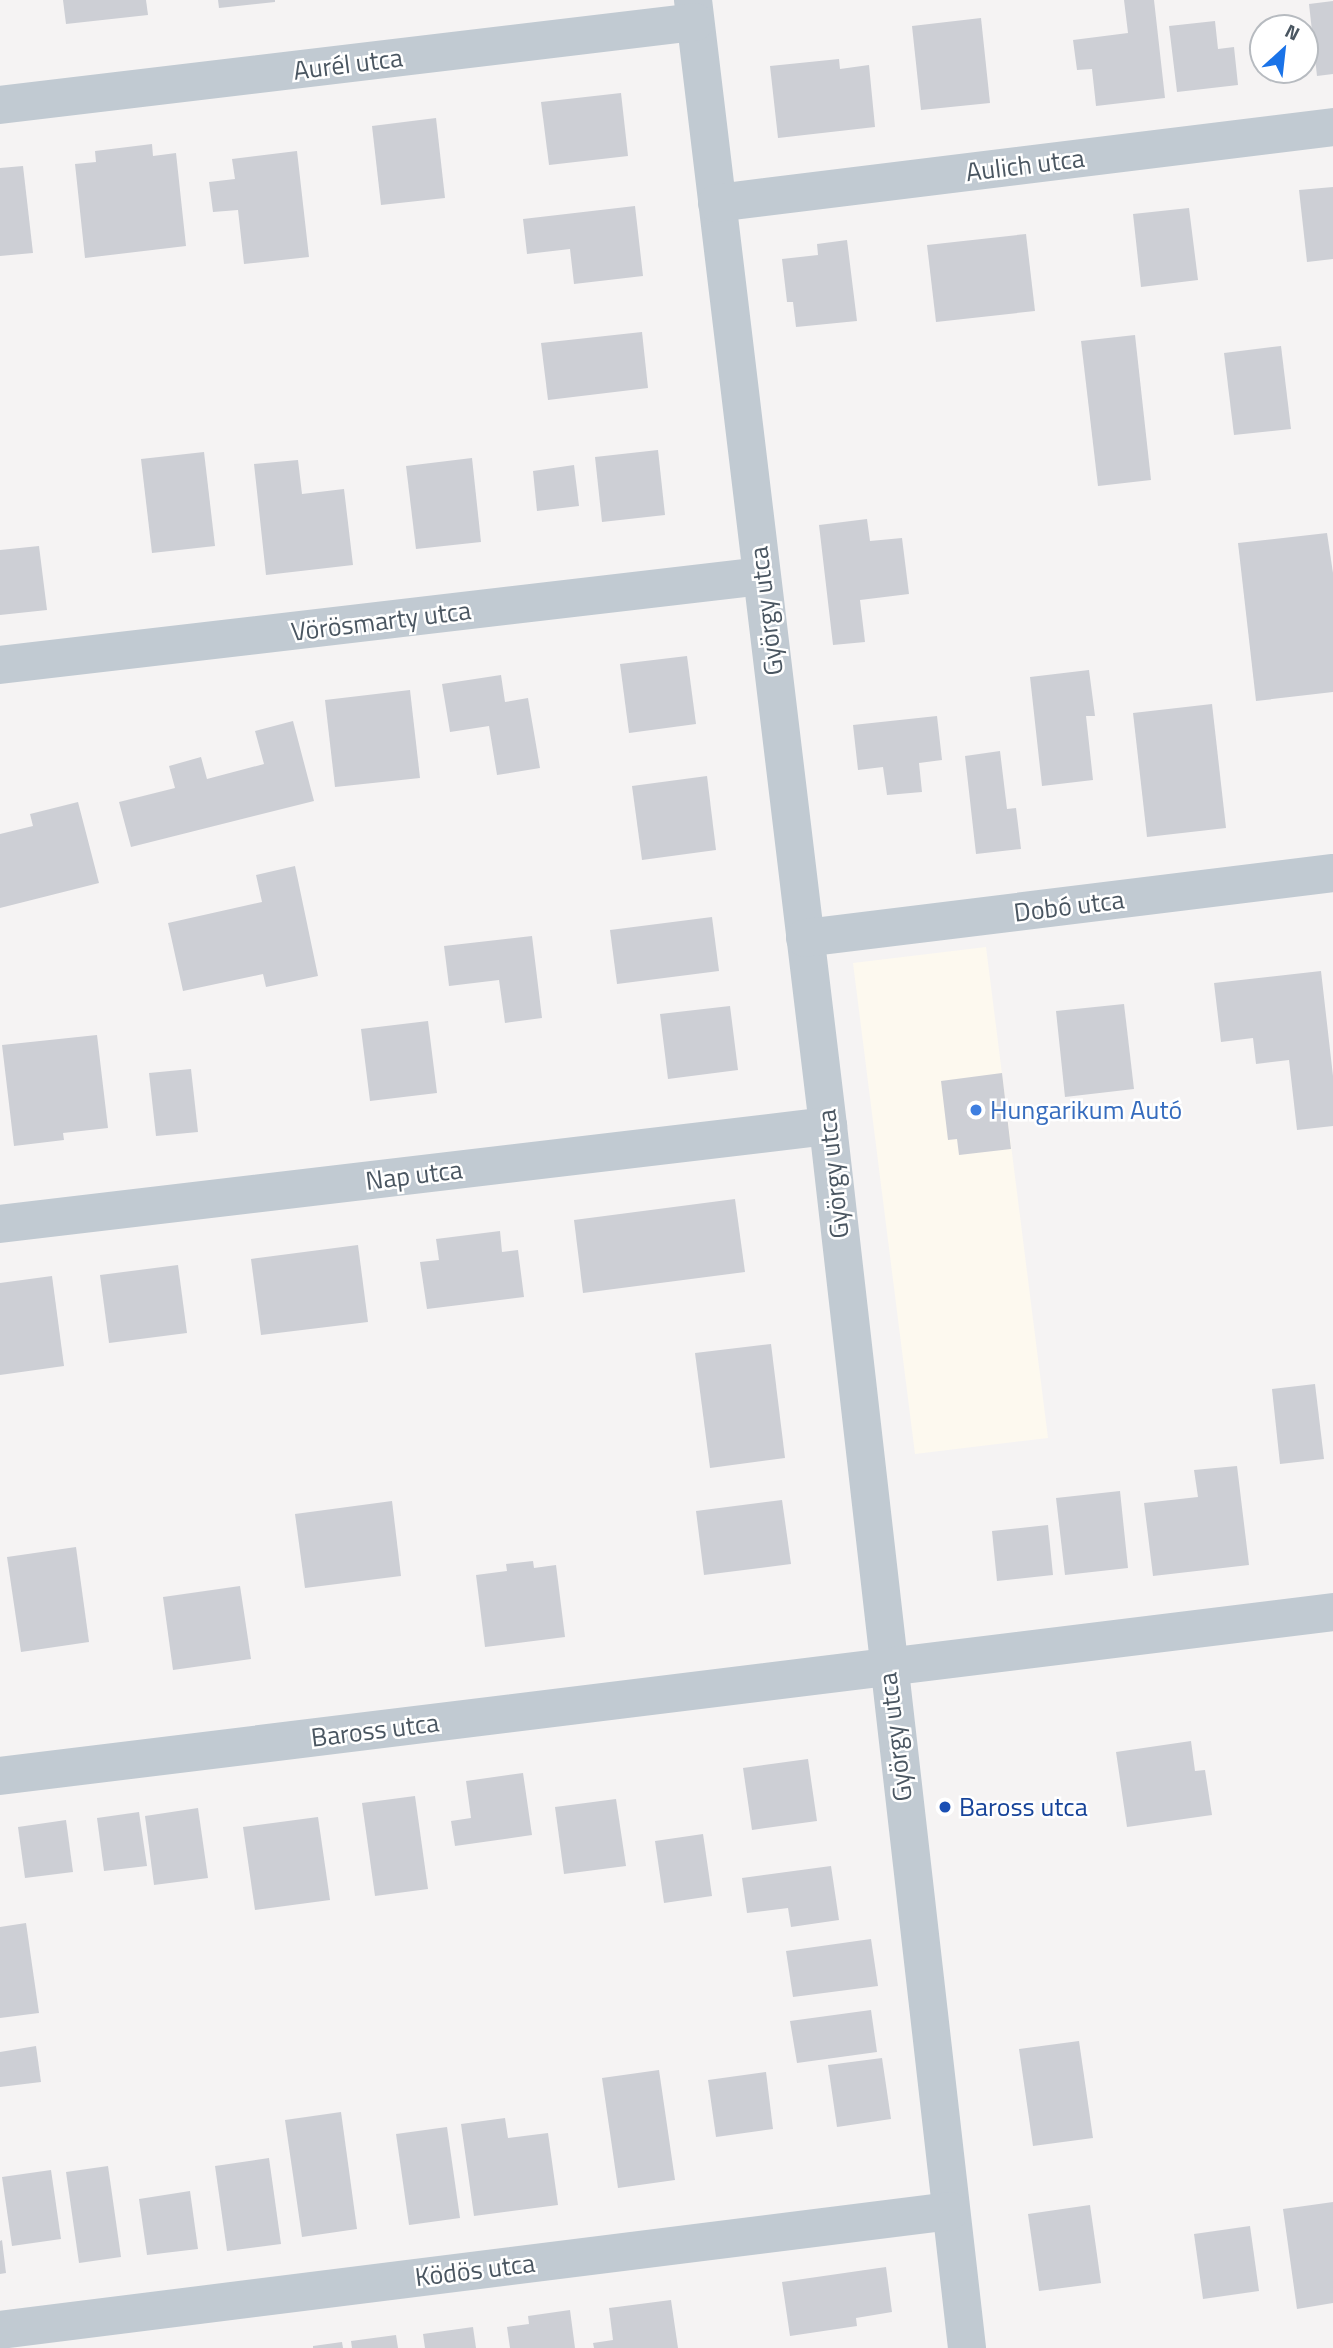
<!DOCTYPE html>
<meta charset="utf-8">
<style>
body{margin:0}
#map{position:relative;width:1333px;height:2348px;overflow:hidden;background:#f5f3f3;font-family:"Titillium Web",sans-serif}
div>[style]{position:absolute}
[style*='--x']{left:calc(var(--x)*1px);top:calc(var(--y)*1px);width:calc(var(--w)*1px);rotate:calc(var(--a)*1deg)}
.commercial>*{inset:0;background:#fdf9ef}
.building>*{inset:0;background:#cdcfd5}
.minor>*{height:38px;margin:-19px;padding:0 19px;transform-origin:19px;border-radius:19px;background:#c1cad2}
.dots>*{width:19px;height:19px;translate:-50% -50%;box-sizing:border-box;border:4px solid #fff;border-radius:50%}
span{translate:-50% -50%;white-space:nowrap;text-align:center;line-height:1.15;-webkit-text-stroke:5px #fff;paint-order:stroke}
.street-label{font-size:26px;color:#4a5661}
.shop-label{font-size:26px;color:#366cbe}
.left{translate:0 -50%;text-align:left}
.transit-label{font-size:26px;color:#164399}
.north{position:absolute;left:1249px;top:14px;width:70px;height:70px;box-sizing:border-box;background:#fff;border:2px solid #b7bbc0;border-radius:50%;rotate:27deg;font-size:19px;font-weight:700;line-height:28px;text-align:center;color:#4a5661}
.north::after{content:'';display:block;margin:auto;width:24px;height:32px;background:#1a73e8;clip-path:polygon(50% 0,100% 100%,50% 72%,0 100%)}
</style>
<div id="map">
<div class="commercial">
<div style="clip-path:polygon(986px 947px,1048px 1438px,915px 1454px,853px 963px)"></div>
</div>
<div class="building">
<div style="clip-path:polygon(63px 0,146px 0,148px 15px,66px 24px)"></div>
<div style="clip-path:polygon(218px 0,275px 0,275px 2px,219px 8px)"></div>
<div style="clip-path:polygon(1124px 0,1154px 0,1165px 98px,1096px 106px,1092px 69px,1077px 70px,1073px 40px,1128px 33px)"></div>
<div style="clip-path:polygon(1333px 1px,1333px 74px,1317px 76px,1309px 4px)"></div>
<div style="clip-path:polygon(981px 18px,990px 103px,921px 110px,912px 26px)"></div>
<div style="clip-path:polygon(1215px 21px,1218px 49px,1234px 47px,1238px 85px,1177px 92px,1169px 26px)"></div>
<div style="clip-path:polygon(839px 59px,840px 69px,869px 65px,875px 127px,778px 138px,770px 66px)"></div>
<div style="clip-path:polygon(621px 93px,628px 156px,549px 165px,541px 102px)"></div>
<div style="clip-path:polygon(436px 118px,445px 198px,381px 205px,372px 126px)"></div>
<div style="clip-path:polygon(152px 144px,153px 156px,176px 153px,186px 246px,85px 258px,75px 164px,96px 162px,95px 151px)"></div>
<div style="clip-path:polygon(297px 151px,309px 257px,244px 264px,238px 210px,213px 212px,209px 182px,235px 179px,232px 159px)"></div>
<div style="clip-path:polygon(23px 166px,33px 253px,0 256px,0 168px)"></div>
<div style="clip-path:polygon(1333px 187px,1333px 259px,1307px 262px,1299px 190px)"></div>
<div style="clip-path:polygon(635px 206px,643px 276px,574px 284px,570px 249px,527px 254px,523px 219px)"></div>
<div style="clip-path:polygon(1189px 208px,1198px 280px,1141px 287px,1133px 214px)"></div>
<div style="clip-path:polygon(1026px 234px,1035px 311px,936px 322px,927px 245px)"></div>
<div style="clip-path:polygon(847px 240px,857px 321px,796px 327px,793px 302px,787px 302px,782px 259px,818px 255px,817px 244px)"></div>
<div style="clip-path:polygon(642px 332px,648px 388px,548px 400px,541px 343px)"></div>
<div style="clip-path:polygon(1135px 335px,1151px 480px,1098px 486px,1081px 341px)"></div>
<div style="clip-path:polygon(1281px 346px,1291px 429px,1234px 435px,1224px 353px)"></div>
<div style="clip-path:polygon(658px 450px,665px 515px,602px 522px,595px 457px)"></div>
<div style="clip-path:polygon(204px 452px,215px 546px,152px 553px,141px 459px)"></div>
<div style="clip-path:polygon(472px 458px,481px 542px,416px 549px,406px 466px)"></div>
<div style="clip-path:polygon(298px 460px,302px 494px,344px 489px,353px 565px,266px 575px,254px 464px)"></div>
<div style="clip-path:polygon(574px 465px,579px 506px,537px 511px,533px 471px)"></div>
<div style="clip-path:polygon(867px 519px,870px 541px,902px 538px,909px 594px,860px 600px,865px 642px,833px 645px,819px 525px)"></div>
<div style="clip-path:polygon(1327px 533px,1333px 573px,1333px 692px,1256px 701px,1238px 543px)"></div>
<div style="clip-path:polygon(39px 546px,47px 610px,0 615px,0 550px)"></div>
<div style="clip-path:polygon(687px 656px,696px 724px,629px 733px,620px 664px)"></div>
<div style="clip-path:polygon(1089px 670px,1095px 716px,1086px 716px,1093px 780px,1042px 786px,1030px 677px)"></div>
<div style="clip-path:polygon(501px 675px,505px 702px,528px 698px,540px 768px,497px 775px,489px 726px,450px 732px,442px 684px)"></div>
<div style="clip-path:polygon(410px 690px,420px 778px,335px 787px,325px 700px)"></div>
<div style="clip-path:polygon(1212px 704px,1226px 828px,1147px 837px,1133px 713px)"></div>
<div style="clip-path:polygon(937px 716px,942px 760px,919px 763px,922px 792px,887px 795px,883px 767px,858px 770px,853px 725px)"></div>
<div style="clip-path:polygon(293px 721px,314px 801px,131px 847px,119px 802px,175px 788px,169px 766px,201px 757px,207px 779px,264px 764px,255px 731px)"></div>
<div style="clip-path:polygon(1000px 751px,1007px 809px,1016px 808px,1021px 849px,976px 854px,965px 756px)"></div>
<div style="clip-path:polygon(707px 776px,716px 850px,642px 860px,632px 786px)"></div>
<div style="clip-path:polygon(78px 802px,99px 883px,0 908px,0 834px,33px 826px,30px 814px)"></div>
<div style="clip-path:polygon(295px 866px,318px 976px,266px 987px,263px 974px,183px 991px,168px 923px,262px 902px,256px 875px)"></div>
<div style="clip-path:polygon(712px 917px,719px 971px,617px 984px,610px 930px)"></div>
<div style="clip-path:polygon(532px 936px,542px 1018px,505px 1023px,499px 980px,449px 986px,444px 946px)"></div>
<div style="clip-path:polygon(1321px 971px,1333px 1076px,1333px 1126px,1297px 1130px,1289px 1060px,1256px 1064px,1253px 1038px,1221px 1042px,1214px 983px)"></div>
<div style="clip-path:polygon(1124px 1004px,1134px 1089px,1065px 1097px,1056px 1011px)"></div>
<div style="clip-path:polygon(730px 1006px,738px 1070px,668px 1079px,660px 1014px)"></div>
<div style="clip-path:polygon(428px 1021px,437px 1093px,370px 1101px,361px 1029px)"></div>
<div style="clip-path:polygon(97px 1035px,108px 1128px,63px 1133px,64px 1140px,14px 1146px,2px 1045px)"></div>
<div style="clip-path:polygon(191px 1069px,198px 1132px,156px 1136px,149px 1073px)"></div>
<div style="clip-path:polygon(1002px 1073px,1011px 1149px,959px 1155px,957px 1139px,948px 1140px,941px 1081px)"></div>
<div style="clip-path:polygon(735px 1199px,745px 1272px,583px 1293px,574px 1220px)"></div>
<div style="clip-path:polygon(500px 1231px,502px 1252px,518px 1250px,524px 1297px,427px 1309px,420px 1262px,439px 1260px,436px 1239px)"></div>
<div style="clip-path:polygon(358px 1245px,368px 1322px,261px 1335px,251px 1259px)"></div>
<div style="clip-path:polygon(178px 1265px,187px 1333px,109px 1343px,100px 1275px)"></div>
<div style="clip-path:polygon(52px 1276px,64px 1366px,0 1375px,0 1283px)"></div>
<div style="clip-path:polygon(771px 1344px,785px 1458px,710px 1468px,695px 1353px)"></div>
<div style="clip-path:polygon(1315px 1384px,1324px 1459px,1280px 1464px,1272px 1389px)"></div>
<div style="clip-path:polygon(1237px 1466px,1249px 1565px,1153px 1576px,1144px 1503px,1198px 1497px,1194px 1470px)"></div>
<div style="clip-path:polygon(1120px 1491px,1128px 1568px,1065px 1575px,1056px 1498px)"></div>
<div style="clip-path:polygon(782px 1500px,791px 1564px,704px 1575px,696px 1511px)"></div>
<div style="clip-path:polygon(392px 1501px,401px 1576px,305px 1588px,295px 1514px)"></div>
<div style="clip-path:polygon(1048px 1525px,1053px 1575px,997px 1581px,992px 1531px)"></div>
<div style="clip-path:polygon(76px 1547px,89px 1642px,21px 1652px,7px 1557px)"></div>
<div style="clip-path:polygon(533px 1561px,534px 1568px,556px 1565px,565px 1637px,485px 1647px,476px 1575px,507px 1571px,506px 1564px)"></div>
<div style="clip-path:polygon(240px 1586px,251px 1659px,173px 1670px,163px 1597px)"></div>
<div style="clip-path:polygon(1191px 1741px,1195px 1771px,1205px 1770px,1212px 1815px,1127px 1827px,1116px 1752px)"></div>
<div style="clip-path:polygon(808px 1759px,817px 1821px,752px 1830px,743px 1768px)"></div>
<div style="clip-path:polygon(523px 1773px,532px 1835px,455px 1846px,451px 1821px,471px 1818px,466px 1781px)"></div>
<div style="clip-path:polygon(415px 1796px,428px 1889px,375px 1896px,362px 1803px)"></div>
<div style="clip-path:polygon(616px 1799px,626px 1866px,564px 1874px,555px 1807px)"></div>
<div style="clip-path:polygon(198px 1808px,208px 1878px,154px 1885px,145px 1816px)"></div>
<div style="clip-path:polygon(139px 1812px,147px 1866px,104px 1871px,97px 1818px)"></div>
<div style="clip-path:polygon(318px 1817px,330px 1900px,255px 1910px,243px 1827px)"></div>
<div style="clip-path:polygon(66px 1820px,73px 1872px,25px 1878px,18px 1827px)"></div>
<div style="clip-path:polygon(703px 1834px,712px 1896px,664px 1903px,655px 1841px)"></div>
<div style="clip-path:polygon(831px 1866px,839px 1920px,791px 1927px,788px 1908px,747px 1913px,742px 1878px)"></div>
<div style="clip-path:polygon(26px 1923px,39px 2013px,0 2018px,0 1927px)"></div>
<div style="clip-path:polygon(871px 1939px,878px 1986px,793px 1997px,786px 1951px)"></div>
<div style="clip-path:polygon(871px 2010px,877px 2052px,797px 2063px,790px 2021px)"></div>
<div style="clip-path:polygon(1079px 2041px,1093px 2138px,1033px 2146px,1019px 2049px)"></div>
<div style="clip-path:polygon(36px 2046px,41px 2082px,0 2087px,0 2052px)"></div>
<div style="clip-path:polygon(882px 2058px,891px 2119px,837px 2127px,828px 2065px)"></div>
<div style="clip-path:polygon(659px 2070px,675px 2180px,618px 2188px,602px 2078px)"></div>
<div style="clip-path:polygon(766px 2072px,773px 2129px,716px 2137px,708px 2080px)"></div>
<div style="clip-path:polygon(341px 2112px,357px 2229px,302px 2237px,285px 2120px)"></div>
<div style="clip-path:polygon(505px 2118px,508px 2138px,548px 2133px,558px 2205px,474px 2216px,461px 2124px)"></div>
<div style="clip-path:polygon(447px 2127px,460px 2218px,409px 2225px,396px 2134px)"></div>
<div style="clip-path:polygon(269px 2158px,281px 2244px,227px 2251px,215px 2166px)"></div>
<div style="clip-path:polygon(108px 2166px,121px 2257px,79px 2263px,66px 2172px)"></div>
<div style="clip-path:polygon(51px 2170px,61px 2239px,12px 2246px,2px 2177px)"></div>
<div style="clip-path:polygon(190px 2191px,198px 2249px,147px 2255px,139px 2199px)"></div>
<div style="clip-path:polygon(1333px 2202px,1333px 2303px,1297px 2309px,1283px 2209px)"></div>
<div style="clip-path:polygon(1090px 2205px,1101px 2283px,1039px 2291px,1028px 2214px)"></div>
<div style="clip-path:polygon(1250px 2226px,1259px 2291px,1203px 2299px,1194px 2234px)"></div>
<div style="clip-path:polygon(2px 2240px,6px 2273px,0 2274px,0 2241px)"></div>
<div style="clip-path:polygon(886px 2267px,892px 2312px,856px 2318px,857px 2326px,790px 2336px,782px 2282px)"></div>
<div style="clip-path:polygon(671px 2300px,678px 2348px,594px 2348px,593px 2343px,613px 2340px,609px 2308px)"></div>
<div style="clip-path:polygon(570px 2310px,575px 2348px,510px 2348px,507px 2327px,529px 2324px,528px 2316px)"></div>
<div style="clip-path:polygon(473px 2327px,476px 2348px,425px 2348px,423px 2334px)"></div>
<div style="clip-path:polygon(396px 2335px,398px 2348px,352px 2348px,351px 2341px)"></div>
<div style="clip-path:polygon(342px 2342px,343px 2348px,313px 2348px,313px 2346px)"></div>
</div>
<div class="minor">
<div style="--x:693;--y:0;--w:1134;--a:83.16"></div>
<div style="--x:828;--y:1126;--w:1230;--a:83.51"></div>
<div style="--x:0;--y:105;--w:700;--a:-6.81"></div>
<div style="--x:717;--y:203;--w:621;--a:-7.03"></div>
<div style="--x:0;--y:665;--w:766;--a:-6.67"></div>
<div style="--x:805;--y:938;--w:532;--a:-7.02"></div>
<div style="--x:0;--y:1224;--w:834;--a:-6.75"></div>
<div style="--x:0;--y:1776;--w:1343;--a:-7.01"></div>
<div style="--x:0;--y:2330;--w:957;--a:-7.14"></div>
</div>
<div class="dots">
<div style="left:976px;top:1110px;background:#3f7fe0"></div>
<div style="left:945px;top:1807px;background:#1a4fb4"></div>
</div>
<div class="street-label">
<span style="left:348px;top:64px;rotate:-7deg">Aurél utca</span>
<span style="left:1025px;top:165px;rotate:-7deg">Aulich utca</span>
<span style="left:766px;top:611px;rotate:-97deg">György utca</span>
<span style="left:381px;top:621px;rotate:-7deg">Vörösmarty utca</span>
<span style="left:1069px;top:906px;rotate:-7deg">Dobó utca</span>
<span style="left:833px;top:1174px;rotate:-96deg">György utca</span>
<span style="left:414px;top:1175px;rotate:-7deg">Nap utca</span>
<span style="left:375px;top:1730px;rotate:-7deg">Baross utca</span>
<span style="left:895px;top:1737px;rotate:-97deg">György utca</span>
<span style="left:475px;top:2270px;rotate:-7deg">Ködös utca</span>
</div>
<div class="shop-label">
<span class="left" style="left:990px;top:1110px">Hungarikum Autó</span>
</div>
<div class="transit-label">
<span class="left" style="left:959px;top:1807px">Baross utca</span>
</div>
<div class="north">N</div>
</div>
